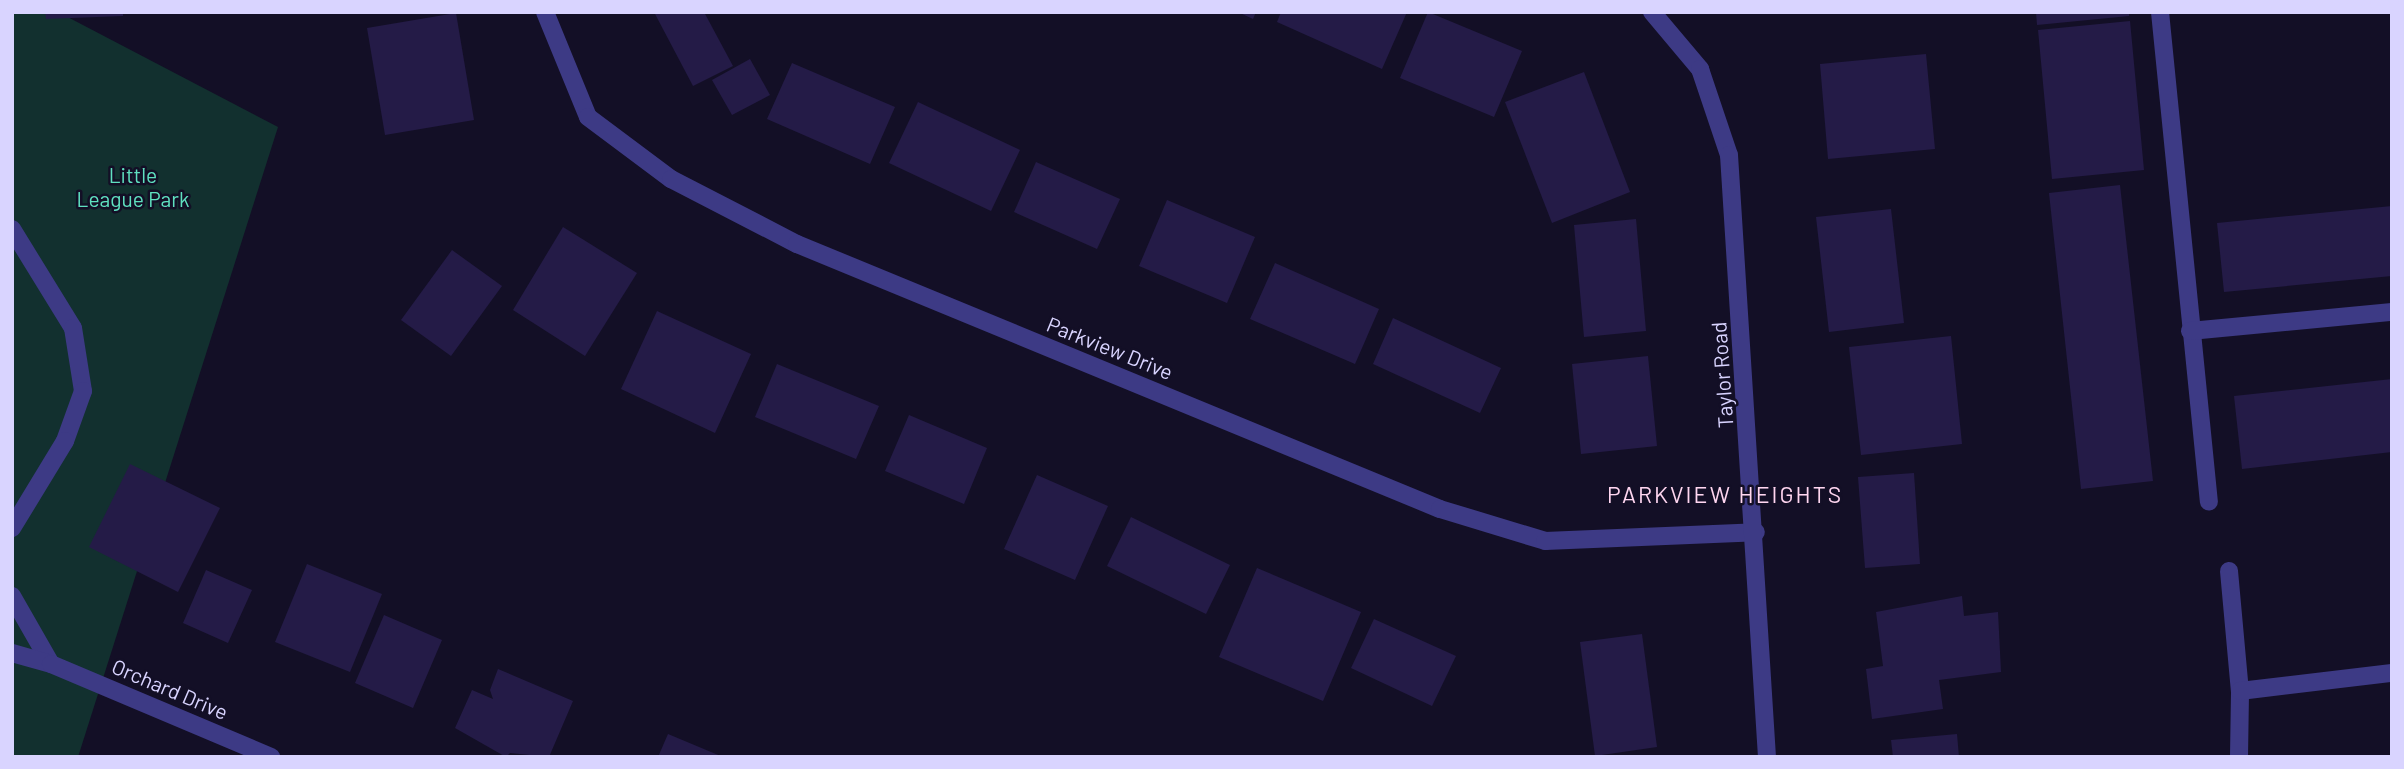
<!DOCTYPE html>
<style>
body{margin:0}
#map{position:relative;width:2404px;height:769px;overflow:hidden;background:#130f26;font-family:Barlow,sans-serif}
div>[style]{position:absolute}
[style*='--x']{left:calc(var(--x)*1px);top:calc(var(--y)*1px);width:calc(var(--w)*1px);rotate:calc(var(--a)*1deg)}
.green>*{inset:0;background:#12302f}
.building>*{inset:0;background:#241b47}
.lane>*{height:18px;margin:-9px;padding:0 9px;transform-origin:9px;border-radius:9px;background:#3d3a85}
.street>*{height:18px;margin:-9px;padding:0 9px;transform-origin:9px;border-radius:9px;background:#3d3a85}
span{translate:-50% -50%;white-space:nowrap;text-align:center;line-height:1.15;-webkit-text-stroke:5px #130f26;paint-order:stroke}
.park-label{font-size:21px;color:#5fe0c0}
.street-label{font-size:21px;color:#d9d4ff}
.neighbourhood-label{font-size:23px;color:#ffd6f0;letter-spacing:2px}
.frame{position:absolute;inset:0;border:14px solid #d9d4ff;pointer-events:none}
</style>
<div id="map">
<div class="green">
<div style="clip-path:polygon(12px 12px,58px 12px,278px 127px,78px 757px,12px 757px)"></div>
</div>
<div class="building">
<div style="clip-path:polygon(45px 12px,123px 12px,123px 16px,46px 19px)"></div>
<div style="clip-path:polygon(654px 12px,704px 12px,733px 66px,693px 86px)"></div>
<div style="clip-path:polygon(1238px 12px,1256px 12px,1253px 19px)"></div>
<div style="clip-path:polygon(1281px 12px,1407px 12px,1382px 69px,1277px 22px)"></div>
<div style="clip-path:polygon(1428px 12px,1522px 51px,1494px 117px,1400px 78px)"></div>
<div style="clip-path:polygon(2036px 12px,2129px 12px,2129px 16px,2037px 25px)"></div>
<div style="clip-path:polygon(456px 13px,474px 120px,385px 135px,367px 28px)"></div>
<div style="clip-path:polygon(2130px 21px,2144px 170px,2052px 179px,2038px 30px)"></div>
<div style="clip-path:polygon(1926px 54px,1935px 149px,1828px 159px,1820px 64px)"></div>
<div style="clip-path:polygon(750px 59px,770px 95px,732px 115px,712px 80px)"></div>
<div style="clip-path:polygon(792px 63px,895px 107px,870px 164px,767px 119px)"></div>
<div style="clip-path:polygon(1584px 72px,1630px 192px,1552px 223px,1505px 102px)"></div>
<div style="clip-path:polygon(918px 102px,1020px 150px,991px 211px,889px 163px)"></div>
<div style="clip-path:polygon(1036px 162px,1120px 199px,1097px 249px,1014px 212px)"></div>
<div style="clip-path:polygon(2120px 185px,2153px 481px,2081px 489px,2049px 193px)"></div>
<div style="clip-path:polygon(1167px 200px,1255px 237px,1227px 303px,1139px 266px)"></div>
<div style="clip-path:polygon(2392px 206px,2392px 276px,2224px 292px,2217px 223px)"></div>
<div style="clip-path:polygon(1891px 209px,1904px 323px,1829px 332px,1816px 217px)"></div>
<div style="clip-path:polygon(1636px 219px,1646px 331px,1584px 337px,1574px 225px)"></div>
<div style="clip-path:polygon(563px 227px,637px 273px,585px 356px,513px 310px)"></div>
<div style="clip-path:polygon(452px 250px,502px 286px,451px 356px,401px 320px)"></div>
<div style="clip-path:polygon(1275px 263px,1379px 309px,1355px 364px,1250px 319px)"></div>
<div style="clip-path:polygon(657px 311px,751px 354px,715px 433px,621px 389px)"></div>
<div style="clip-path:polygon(1393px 318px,1501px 368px,1480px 413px,1373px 364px)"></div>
<div style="clip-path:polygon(1951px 336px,1962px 444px,1861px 455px,1849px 347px)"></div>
<div style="clip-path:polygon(1648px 356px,1657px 446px,1581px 454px,1572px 364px)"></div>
<div style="clip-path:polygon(777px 364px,879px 406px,856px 459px,755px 417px)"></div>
<div style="clip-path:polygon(2392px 379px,2392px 452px,2242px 469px,2234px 396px)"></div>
<div style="clip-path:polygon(909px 415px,987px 448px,964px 504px,885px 471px)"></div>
<div style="clip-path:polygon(130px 464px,220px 508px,178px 592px,89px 547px)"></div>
<div style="clip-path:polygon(1914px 473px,1920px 564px,1865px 568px,1858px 477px)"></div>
<div style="clip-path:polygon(1037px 475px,1108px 506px,1075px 580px,1004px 549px)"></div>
<div style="clip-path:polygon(1131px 517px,1230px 565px,1206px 614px,1107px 566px)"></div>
<div style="clip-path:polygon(307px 564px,382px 594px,350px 672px,275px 642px)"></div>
<div style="clip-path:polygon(1257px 568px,1361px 612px,1323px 701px,1219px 657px)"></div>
<div style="clip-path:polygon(206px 570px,252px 590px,228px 643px,183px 623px)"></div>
<div style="clip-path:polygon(1962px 596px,1964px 616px,1998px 612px,2001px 672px,1939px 680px,1943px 709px,1872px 719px,1866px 669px,1883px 666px,1876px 612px)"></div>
<div style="clip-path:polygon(384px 615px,442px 640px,413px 708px,355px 683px)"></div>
<div style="clip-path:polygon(1374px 619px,1456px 656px,1432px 706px,1351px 668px)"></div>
<div style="clip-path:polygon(1642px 634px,1657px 747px,1595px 756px,1580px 642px)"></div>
<div style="clip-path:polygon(498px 669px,573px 701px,549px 757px,510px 753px,506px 757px,455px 728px,472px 690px,493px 699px,490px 690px)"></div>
<div style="clip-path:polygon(668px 734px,723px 757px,658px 757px)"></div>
<div style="clip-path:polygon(1957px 734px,1959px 757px,1893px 757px,1891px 740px)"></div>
</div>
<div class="lane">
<div style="--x:2160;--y:12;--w:492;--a:84.3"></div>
<div style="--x:12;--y:229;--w:116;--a:58.4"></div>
<div style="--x:73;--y:328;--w:64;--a:81"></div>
<div style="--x:83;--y:391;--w:53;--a:109.8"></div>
<div style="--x:65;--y:441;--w:102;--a:121.3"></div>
<div style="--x:2190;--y:331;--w:203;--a:-5.4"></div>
</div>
<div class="street">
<div style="--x:545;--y:12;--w:113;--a:67.7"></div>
<div style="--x:588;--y:117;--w:104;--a:36.8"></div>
<div style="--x:671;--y:179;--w:142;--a:27.3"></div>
<div style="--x:797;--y:244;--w:695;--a:22.4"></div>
<div style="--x:1440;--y:509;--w:110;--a:16.9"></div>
<div style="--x:1545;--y:541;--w:211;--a:-2.4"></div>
<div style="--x:1652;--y:12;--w:75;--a:49.9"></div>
<div style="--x:1700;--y:69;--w:91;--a:71.4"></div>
<div style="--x:1729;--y:155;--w:603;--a:86.39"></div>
<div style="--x:2229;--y:571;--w:121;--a:84.8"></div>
<div style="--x:12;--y:596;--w:78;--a:60.2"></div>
<div style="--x:12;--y:653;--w:41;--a:15.8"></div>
<div style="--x:51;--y:664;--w:239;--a:22.9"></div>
<div style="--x:2239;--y:757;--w:66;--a:-89.1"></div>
<div style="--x:2240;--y:691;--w:153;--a:-6.8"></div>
</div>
<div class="park-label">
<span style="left:133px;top:187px">Little<br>League Park</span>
</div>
<div class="street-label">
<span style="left:1110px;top:348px;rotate:22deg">Parkview Drive</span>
<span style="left:1722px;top:375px;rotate:-94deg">Taylor Road</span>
<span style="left:170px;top:689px;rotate:23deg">Orchard Drive</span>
</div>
<div class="neighbourhood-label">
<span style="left:1725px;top:494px">PARKVIEW HEIGHTS</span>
</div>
<div class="frame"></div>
</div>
